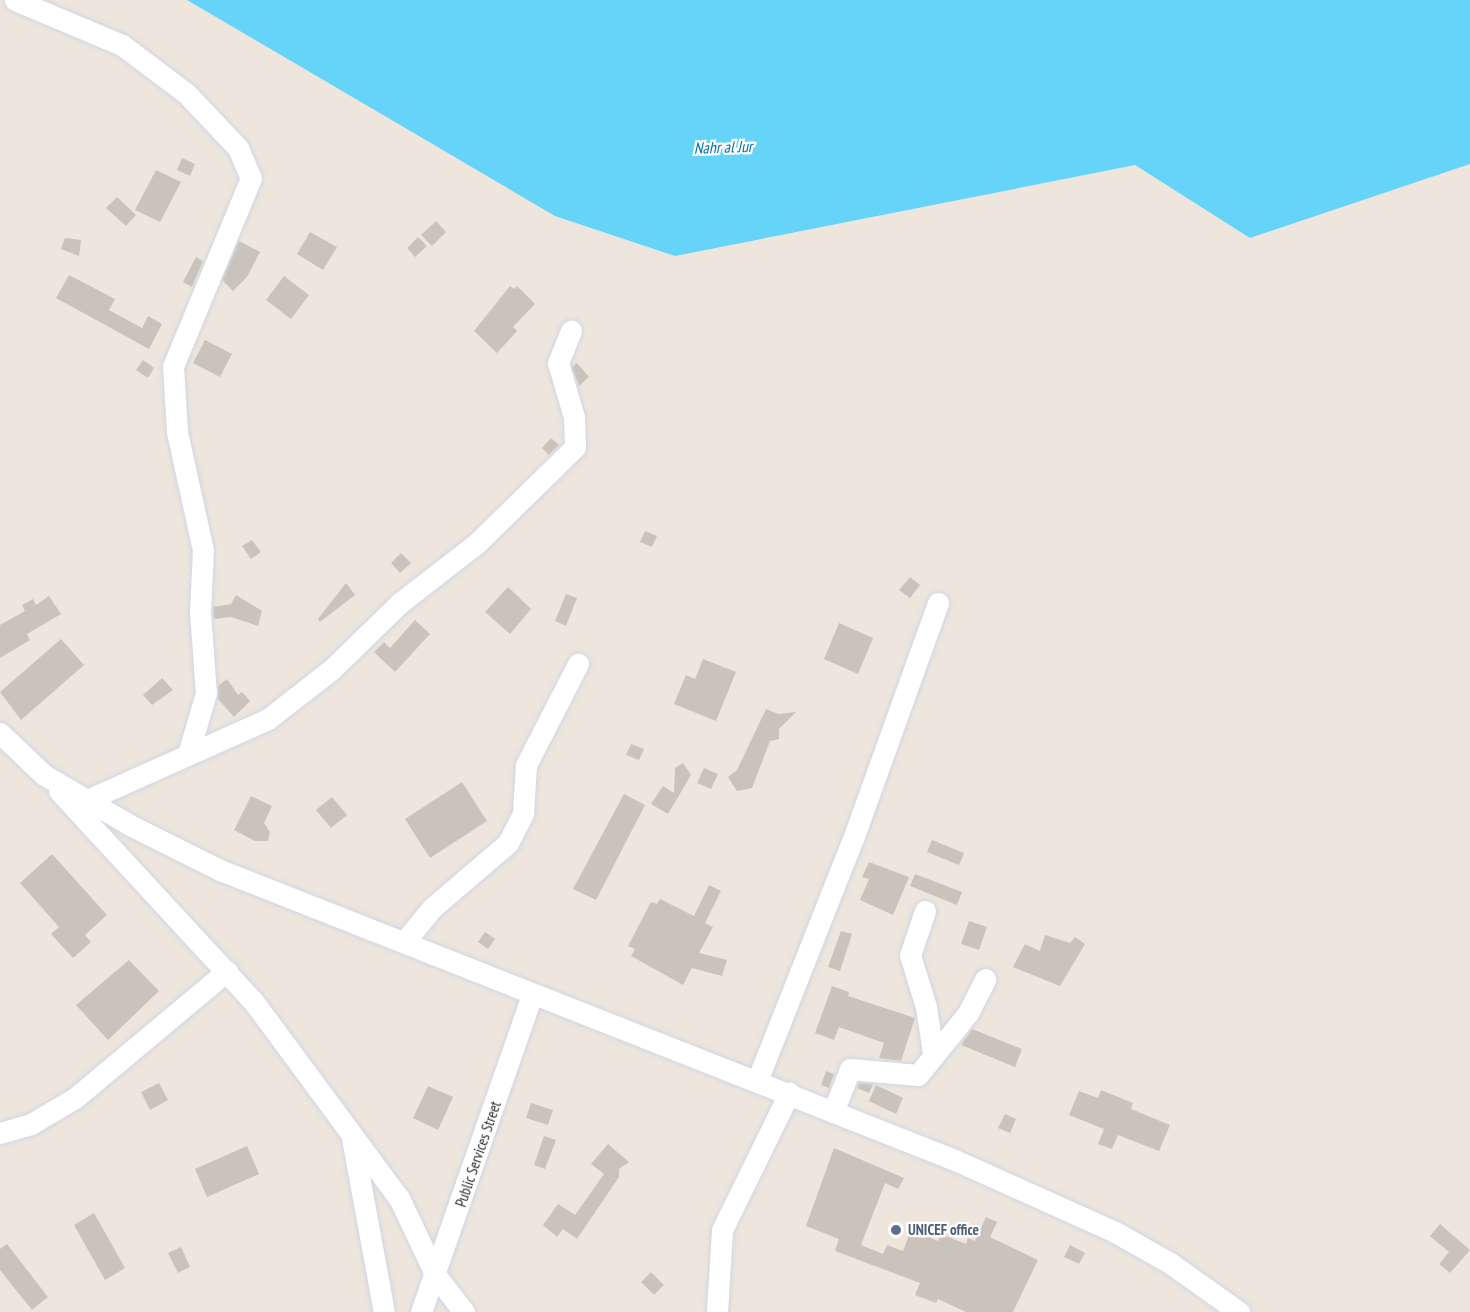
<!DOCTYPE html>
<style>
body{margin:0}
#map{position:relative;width:1470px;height:1312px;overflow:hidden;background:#eee6dc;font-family:"PT Sans Narrow",sans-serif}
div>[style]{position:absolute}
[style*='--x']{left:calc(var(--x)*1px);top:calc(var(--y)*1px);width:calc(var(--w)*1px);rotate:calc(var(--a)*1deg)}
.water>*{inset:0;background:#66d3f9}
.building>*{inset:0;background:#c9c3bb}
.roads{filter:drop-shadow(0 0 2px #d1d5e5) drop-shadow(0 0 2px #d1d5e5)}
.minor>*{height:21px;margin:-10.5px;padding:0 10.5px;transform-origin:10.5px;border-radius:10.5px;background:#fff}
.dots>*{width:16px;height:16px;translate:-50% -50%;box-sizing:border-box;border:3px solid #fff;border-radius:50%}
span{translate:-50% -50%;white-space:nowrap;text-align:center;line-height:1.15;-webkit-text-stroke:4.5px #fff;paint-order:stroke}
.street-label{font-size:15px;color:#2b2b2b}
.service-label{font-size:15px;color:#4e5e75;font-weight:700}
.left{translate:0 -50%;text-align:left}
.water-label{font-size:16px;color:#0270a8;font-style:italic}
</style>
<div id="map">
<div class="water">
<div style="clip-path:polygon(187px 0,1470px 0,1470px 164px,1250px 238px,1135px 165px,675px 256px,555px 216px)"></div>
</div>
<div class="building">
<div style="clip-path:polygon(182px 158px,195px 164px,190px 176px,177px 170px)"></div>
<div style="clip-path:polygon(156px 170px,181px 182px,160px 222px,135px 210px)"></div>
<div style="clip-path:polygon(117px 197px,136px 215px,126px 226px,106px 208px)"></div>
<div style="clip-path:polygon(436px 221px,446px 232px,432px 246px,421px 235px)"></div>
<div style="clip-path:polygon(310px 232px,337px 247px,323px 270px,297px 254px)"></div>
<div style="clip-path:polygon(418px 237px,427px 246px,415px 257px,407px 248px)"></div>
<div style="clip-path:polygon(65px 238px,81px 240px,79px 256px,61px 249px)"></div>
<div style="clip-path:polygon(239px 241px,260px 252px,247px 277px,233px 291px,222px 280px)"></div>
<div style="clip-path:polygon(196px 257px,203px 261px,192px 287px,183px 282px)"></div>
<div style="clip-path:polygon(69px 275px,115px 299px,109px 310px,142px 328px,148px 316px,162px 324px,149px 349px,56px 298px)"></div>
<div style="clip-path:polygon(284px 276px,309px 295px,291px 319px,266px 300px)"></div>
<div style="clip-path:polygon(510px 286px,514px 289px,517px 286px,535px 304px,513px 327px,517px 331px,497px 353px,474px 331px)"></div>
<div style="clip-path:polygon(205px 340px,232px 354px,220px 377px,193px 363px)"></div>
<div style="clip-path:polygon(143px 360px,154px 368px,148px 378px,136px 370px)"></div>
<div style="clip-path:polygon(577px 363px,589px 377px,579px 386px,572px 367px)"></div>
<div style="clip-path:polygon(551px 438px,559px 445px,549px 455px,542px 448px)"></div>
<div style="clip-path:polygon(645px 531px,657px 536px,652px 547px,640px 542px)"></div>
<div style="clip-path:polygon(252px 540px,261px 552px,251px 559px,242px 546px)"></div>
<div style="clip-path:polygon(401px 553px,411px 563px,400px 573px,391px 563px)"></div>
<div style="clip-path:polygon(910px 577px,920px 585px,910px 598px,899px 590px)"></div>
<div style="clip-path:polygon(346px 583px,355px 595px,320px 622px,318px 619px)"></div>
<div style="clip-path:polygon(508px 587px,531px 609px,510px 634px,485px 612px)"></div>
<div style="clip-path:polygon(566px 594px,577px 598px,566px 626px,555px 621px)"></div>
<div style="clip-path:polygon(236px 595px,262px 611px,258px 626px,231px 617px,214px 619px,213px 607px,231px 604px)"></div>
<div style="clip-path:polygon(49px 596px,61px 614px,27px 634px,30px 640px,0 658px,0 625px,25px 611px,22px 605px,33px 599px,36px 605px)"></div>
<div style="clip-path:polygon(415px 620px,430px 634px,395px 672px,374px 652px,384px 642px,390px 648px)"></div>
<div style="clip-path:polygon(839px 623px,873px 638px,858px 674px,824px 659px)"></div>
<div style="clip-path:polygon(61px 639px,84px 665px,21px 720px,0 692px)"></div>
<div style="clip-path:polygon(703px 659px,736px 672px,716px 721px,674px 704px,686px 675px,695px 679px)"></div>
<div style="clip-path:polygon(162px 678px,173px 690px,152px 705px,143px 695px)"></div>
<div style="clip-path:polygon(227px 679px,238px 695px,242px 692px,250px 701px,234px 717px,218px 699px,218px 686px)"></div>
<div style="clip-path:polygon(766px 709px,778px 714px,796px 712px,779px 729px,779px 739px,770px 741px,752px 788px,737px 791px,728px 777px,737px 770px)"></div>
<div style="clip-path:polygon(631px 744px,644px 749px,639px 760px,626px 755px)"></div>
<div style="clip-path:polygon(683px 763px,691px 775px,668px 814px,651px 804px,663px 786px,674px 793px,675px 768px)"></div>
<div style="clip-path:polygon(704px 768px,718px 774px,711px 789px,697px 783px)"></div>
<div style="clip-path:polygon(462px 782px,487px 821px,430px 858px,405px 819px)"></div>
<div style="clip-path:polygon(624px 794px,645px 805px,596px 900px,573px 889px)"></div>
<div style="clip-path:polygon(251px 796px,272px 806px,264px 823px,270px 832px,268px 841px,255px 841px,234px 830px)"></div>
<div style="clip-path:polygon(332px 797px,347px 815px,331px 828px,316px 810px)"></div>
<div style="clip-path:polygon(932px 840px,964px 853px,959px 865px,927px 852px)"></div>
<div style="clip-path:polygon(52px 854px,107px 915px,85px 935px,91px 942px,73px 958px,51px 934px,59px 927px,20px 883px)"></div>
<div style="clip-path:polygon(869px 862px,909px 877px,893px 915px,860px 900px,869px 879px,862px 877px)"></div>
<div style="clip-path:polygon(915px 874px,962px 892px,957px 905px,910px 886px)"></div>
<div style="clip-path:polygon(709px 885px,721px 891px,705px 923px,713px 927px,699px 953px,727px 960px,722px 976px,692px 968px,683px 985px,631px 956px,635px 949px,628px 946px,651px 902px,657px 904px,660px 899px,694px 916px)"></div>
<div style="clip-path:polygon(969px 921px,987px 927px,979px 950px,961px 944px)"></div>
<div style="clip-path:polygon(841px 931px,852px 934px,840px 971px,828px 967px)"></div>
<div style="clip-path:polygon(485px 932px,495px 939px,488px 949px,478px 942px)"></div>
<div style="clip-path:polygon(1045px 935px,1070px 943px,1075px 937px,1085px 944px,1060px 986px,1013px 967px,1025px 944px,1040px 951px)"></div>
<div style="clip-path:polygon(129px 960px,159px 991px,108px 1040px,76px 1005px)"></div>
<div style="clip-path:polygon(832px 986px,849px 992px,848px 996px,915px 1018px,901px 1061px,879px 1058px,884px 1043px,839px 1027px,834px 1040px,815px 1033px)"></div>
<div style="clip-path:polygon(972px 1029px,1022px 1049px,1015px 1067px,961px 1045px)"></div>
<div style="clip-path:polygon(826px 1071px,834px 1074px,829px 1088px,821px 1085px)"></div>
<div style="clip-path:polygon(159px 1083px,168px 1100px,150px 1110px,141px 1092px)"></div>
<div style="clip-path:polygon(859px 1083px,873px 1084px,869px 1093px,857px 1088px)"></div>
<div style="clip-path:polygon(876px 1085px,903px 1098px,896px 1114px,869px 1101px)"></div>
<div style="clip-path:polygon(428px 1086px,453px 1097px,438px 1130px,413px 1118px)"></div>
<div style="clip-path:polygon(1101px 1090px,1133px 1103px,1131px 1109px,1170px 1125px,1159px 1151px,1118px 1135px,1112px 1149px,1098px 1144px,1104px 1129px,1069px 1115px,1079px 1091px,1098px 1098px)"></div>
<div style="clip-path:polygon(531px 1103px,553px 1110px,548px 1125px,526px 1118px)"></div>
<div style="clip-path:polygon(1005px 1114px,1016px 1119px,1010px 1133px,998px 1128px)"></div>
<div style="clip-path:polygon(544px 1136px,556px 1140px,545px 1169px,534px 1165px)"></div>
<div style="clip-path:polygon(608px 1144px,629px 1162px,619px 1169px,619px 1177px,577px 1239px,563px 1229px,557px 1237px,543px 1225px,558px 1204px,575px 1215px,604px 1174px,591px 1164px)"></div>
<div style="clip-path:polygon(247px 1146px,259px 1174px,207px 1197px,195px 1169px)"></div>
<div style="clip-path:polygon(834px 1148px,904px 1178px,898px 1189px,885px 1183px,861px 1245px,883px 1254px,887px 1245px,903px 1251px,911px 1230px,938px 1241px,941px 1234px,966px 1244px,968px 1238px,975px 1241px,986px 1217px,997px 1222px,990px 1237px,1038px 1260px,1013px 1312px,966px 1312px,938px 1299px,936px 1303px,915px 1295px,920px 1283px,835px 1251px,839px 1239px,806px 1226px)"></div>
<div style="clip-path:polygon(94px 1213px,125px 1268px,105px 1280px,74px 1225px)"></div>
<div style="clip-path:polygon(1440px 1224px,1470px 1250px,1450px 1273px,1439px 1264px,1449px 1252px,1430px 1236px)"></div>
<div style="clip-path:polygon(7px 1244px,48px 1297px,32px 1310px,0 1270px,0 1249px)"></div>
<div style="clip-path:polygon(1070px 1245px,1085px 1253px,1079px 1264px,1064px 1257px)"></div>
<div style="clip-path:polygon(181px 1247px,190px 1267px,178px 1273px,168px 1253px)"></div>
<div style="clip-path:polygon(651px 1272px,664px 1285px,654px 1295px,641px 1282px)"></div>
</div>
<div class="roads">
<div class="minor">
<div style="--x:15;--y:0;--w:116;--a:22.8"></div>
<div style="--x:122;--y:45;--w:80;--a:36.9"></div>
<div style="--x:186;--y:93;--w:76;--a:46.6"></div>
<div style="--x:238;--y:148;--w:33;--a:67"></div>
<div style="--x:251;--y:178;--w:204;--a:112.5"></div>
<div style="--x:173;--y:366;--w:66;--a:86.5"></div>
<div style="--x:177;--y:432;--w:121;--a:77.6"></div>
<div style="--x:203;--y:550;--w:62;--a:92.8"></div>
<div style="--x:200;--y:612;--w:81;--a:85.8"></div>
<div style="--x:206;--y:693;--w:64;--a:106.4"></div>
<div style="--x:0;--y:733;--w:61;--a:43.7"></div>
<div style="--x:44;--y:775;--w:99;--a:30.2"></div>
<div style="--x:130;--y:825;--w:101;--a:26.6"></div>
<div style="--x:220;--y:870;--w:790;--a:21.53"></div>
<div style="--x:955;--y:1160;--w:175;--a:24.2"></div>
<div style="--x:1115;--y:1232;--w:63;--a:29.4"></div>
<div style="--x:1170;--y:1263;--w:85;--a:35.4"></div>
<div style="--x:59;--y:791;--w:286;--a:47.3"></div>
<div style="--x:253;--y:1001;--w:245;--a:53.5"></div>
<div style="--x:399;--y:1198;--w:86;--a:64.6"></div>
<div style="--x:436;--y:1276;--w:46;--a:52.1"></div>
<div style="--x:87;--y:800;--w:198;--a:-24.1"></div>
<div style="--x:268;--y:719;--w:81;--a:-38"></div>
<div style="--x:332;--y:669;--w:96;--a:-44.2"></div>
<div style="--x:401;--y:602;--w:96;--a:-37.8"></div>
<div style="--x:477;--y:543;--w:137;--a:-44.4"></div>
<div style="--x:575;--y:447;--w:30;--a:-92"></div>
<div style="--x:574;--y:417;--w:56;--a:-106.5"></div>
<div style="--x:558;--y:363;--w:35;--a:-68"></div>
<div style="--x:925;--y:911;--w:46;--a:108.8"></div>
<div style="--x:910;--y:955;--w:54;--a:72.9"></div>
<div style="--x:926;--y:1007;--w:47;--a:81.3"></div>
<div style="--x:405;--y:941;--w:43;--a:-50.7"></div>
<div style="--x:432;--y:908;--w:100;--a:-40.5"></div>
<div style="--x:508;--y:843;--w:33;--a:-63"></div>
<div style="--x:523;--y:814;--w:49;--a:-86.5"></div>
<div style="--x:526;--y:765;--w:114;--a:-62.8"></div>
<div style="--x:757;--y:1081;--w:260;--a:-68.4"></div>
<div style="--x:853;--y:839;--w:251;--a:-70.2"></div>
<div style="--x:833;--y:1112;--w:46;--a:-68.4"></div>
<div style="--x:850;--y:1069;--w:68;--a:5"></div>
<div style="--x:918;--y:1075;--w:80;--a:-51.1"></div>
<div style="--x:968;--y:1013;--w:38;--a:-63"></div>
<div style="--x:0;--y:1133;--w:32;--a:-16"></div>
<div style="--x:31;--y:1124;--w:51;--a:-30.6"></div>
<div style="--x:75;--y:1098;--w:198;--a:-39.9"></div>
<div style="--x:352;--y:1138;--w:177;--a:79.6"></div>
<div style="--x:421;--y:1312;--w:336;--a:-70.7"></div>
<div style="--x:717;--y:1312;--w:82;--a:-86.5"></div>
<div style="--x:722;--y:1230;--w:153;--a:-63.9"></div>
</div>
</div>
<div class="dots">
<div style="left:896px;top:1230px;background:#5c6f8a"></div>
</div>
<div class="street-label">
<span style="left:478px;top:1154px;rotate:-71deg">Public Services Street</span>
</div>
<div class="service-label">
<span class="left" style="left:908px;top:1230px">UNICEF office</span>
</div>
<div class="water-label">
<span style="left:723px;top:147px;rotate:-2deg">Nahr al Jur</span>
</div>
</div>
